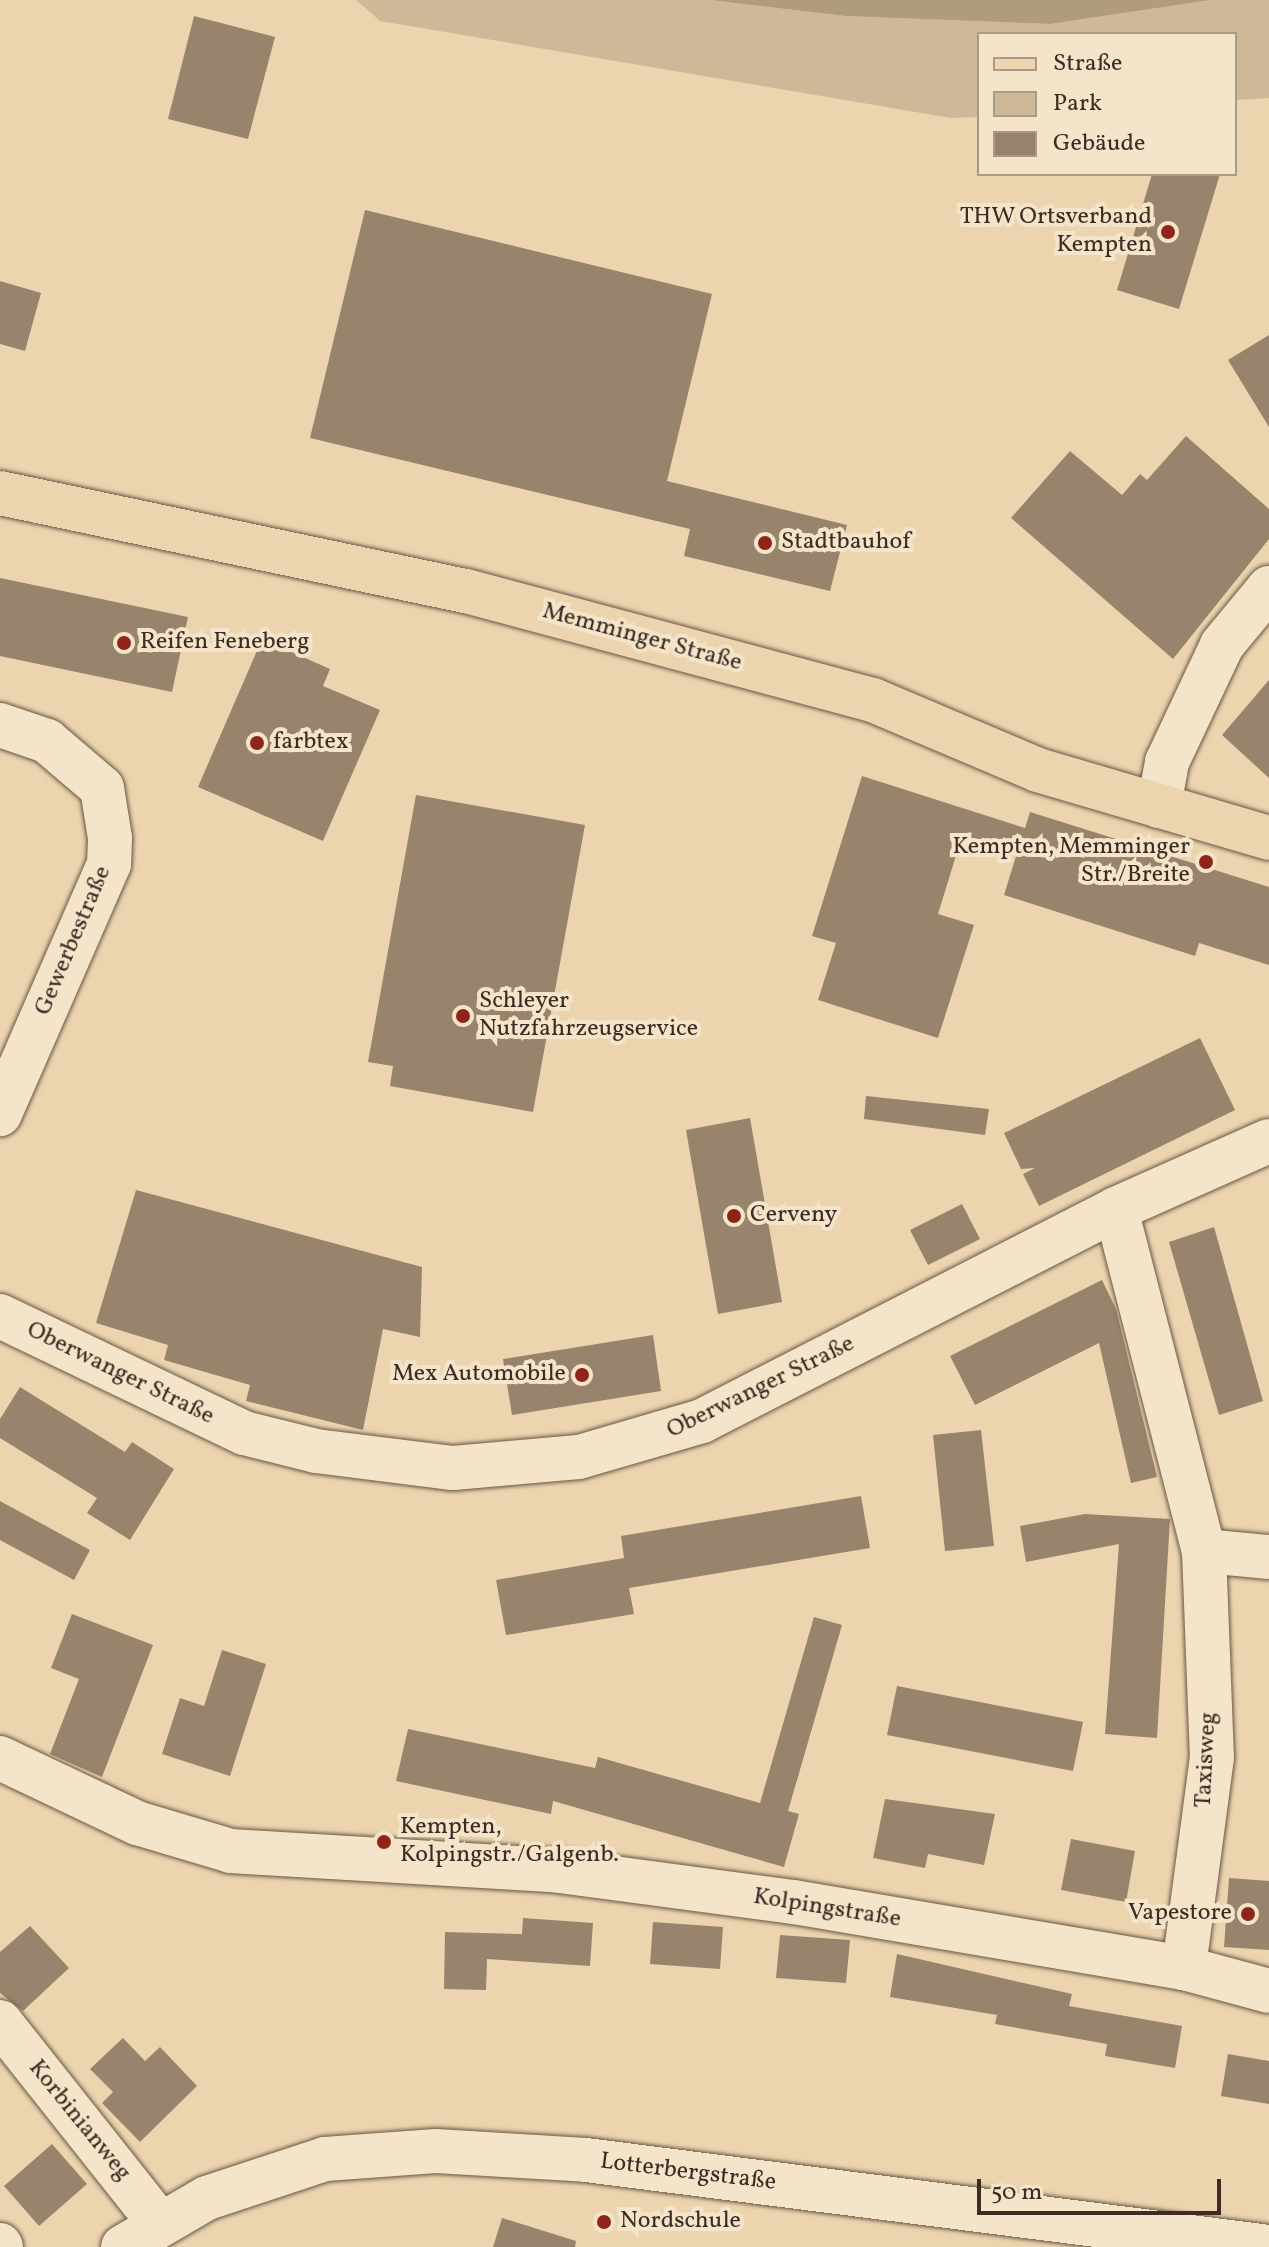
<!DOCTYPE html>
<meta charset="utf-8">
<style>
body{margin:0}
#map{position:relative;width:1269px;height:2247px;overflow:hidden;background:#ecd5ae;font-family:Vollkorn,serif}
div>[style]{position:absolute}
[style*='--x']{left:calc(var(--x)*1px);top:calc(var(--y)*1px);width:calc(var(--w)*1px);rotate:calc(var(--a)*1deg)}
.green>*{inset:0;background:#ceb897}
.water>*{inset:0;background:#b09b7f}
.building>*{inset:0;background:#98836c}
.roads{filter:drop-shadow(0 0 2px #695646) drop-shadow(0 0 2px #695646)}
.minor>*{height:44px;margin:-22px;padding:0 22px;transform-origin:22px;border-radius:22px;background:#f3e4ca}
.major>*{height:44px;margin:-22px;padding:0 22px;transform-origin:22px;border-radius:22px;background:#ecd5ae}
.dots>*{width:22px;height:22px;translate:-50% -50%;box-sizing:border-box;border:4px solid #f3e4ca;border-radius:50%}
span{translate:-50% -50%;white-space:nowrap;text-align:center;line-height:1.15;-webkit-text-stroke:8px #f3e4ca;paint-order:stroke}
.poi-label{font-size:24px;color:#3d2b24}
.right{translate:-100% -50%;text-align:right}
.left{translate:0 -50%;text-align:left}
.street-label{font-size:24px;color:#3d2b24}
.legend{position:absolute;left:977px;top:32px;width:260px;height:144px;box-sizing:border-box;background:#f3e4ca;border:2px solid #aa9a88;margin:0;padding:10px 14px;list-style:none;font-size:24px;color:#3d2b24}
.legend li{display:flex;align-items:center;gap:16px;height:40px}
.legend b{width:40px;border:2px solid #aa9a88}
.scale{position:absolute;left:977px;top:2179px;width:244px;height:36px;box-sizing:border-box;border:4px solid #3d2b24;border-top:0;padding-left:10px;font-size:24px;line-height:28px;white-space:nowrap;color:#3d2b24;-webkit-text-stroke:6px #f3e4ca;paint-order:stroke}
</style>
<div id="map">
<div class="green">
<div style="clip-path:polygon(356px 0,709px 0,845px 16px,1050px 24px,1211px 0,1269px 0,1269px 98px,1235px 100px,1235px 34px,979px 34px,979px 117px,951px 118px,380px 21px)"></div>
</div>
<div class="water">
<div style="clip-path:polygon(710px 0,1211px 0,1050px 24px,845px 16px)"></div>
</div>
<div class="building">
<div style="clip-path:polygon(194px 16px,275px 37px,248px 139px,168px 119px)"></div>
<div style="clip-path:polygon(1152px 174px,1220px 174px,1179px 309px,1117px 290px)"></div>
<div style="clip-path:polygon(365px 210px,712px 294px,667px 481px,847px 525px,830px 591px,684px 556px,690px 529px,310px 438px)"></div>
<div style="clip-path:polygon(0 281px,41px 293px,25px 351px,0 344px)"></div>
<div style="clip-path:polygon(1269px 335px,1269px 427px,1228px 360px)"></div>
<div style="clip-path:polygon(1186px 436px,1269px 509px,1269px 539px,1173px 659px,1011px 518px,1070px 451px,1122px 495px,1140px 474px,1147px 480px)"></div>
<div style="clip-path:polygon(0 578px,188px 617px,172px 692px,0 656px)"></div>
<div style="clip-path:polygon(262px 639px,330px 669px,323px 686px,380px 710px,323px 841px,198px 787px)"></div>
<div style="clip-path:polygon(1269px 680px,1269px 778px,1222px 735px)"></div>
<div style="clip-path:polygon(862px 776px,1025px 828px,1030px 812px,1269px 887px,1269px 965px,1199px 943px,1195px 956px,1004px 895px,1017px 853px,962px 836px,938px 914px,974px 925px,938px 1038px,818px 1000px,836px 943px,812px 936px)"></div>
<div style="clip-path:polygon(416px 795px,585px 825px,533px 1112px,390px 1086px,393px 1066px,368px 1062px)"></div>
<div style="clip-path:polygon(1200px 1038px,1235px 1110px,1039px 1206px,1023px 1174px,1035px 1168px,1021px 1169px,1004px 1133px)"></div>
<div style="clip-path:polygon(866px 1096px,989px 1109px,985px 1135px,864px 1119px)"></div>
<div style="clip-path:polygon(750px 1118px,782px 1302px,718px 1314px,686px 1130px)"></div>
<div style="clip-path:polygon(136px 1190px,422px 1267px,420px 1337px,383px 1329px,363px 1430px,246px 1401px,250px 1385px,164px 1360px,168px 1345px,96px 1323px)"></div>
<div style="clip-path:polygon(962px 1204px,980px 1239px,928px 1265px,910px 1230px)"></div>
<div style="clip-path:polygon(1214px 1227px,1263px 1401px,1219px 1415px,1169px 1242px)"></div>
<div style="clip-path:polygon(1102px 1280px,1116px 1309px,1157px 1477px,1131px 1483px,1099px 1343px,975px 1405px,950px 1356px)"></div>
<div style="clip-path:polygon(653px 1335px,661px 1391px,512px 1415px,503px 1359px)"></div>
<div style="clip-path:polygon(20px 1387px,125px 1452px,132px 1442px,174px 1469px,130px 1540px,87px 1513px,97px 1498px,0 1438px,0 1419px)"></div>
<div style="clip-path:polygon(981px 1430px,994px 1546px,945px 1551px,933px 1435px)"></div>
<div style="clip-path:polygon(861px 1496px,870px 1548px,629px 1588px,634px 1614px,506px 1635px,496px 1580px,624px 1558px,621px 1536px)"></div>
<div style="clip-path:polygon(0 1501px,90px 1550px,74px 1580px,0 1540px)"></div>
<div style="clip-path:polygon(1085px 1514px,1170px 1519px,1157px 1738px,1105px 1734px,1119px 1544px,1026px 1562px,1020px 1526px)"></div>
<div style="clip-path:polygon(72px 1614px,153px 1645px,102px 1777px,50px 1754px,79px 1679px,51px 1668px)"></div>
<div style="clip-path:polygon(814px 1617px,842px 1625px,788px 1811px,799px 1814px,784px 1867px,553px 1801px,551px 1814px,396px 1781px,408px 1729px,595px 1768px,598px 1757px,760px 1803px)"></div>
<div style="clip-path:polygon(222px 1650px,266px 1664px,230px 1776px,162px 1754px,180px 1698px,204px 1706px)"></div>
<div style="clip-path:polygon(897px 1686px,1083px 1722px,1073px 1771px,887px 1735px)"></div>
<div style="clip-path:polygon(885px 1799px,995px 1814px,984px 1865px,928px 1854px,925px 1868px,873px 1858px)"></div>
<div style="clip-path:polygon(1071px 1839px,1135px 1851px,1126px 1902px,1061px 1890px)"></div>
<div style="clip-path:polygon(1229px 1878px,1269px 1881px,1269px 1950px,1224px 1947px)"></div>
<div style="clip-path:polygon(523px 1918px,593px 1923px,590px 1966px,487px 1959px,486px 1990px,444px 1989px,445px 1932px,522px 1934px)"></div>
<div style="clip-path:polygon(653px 1922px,723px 1927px,720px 1969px,650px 1964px)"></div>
<div style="clip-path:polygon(30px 1926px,69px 1968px,23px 2011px,0 1993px,0 1952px)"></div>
<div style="clip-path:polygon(780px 1935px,850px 1940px,846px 1983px,776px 1978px)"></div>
<div style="clip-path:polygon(897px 1954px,1072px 1994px,1069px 2006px,1182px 2026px,1175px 2068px,1105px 2056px,1107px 2044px,995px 2024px,997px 2015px,890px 1997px)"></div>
<div style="clip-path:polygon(123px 2038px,145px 2061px,160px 2047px,197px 2086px,140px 2142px,102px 2103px,113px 2092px,90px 2069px)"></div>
<div style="clip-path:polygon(1228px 2054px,1269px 2061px,1269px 2104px,1221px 2096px)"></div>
<div style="clip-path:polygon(52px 2144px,87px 2184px,39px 2226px,4px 2186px)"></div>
<div style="clip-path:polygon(502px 2218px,576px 2241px,575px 2247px,493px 2247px)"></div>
</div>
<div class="roads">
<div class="minor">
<div style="--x:0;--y:725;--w:50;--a:18.8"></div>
<div style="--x:47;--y:741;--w:72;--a:40.5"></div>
<div style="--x:102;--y:788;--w:51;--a:80.9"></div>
<div style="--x:110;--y:838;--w:26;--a:92"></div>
<div style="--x:109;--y:864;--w:273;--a:113.6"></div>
<div style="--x:1159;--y:806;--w:45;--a:-79.7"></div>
<div style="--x:1167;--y:762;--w:129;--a:-64.8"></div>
<div style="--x:1222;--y:645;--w:74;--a:-50.5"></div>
<div style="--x:1116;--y:1209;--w:353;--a:75.6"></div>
<div style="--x:1204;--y:1551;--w:206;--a:87.8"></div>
<div style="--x:1212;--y:1757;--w:213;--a:97.6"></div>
<div style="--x:0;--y:1316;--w:271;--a:25.6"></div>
<div style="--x:244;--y:1433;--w:74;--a:14"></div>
<div style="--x:316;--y:1451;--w:138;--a:7.1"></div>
<div style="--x:453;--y:1468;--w:126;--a:-5"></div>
<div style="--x:579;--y:1457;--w:128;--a:-16.3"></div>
<div style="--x:702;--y:1421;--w:465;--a:-27.1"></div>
<div style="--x:1116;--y:1209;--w:167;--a:-24"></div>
<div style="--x:1204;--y:1551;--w:65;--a:5.3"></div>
<div style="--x:0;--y:1758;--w:152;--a:25.4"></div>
<div style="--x:137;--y:1823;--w:98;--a:16.6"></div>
<div style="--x:231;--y:1851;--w:323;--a:3.4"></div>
<div style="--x:553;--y:1870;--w:243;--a:7.6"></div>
<div style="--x:794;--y:1902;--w:396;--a:9.6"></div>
<div style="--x:1184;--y:1968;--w:88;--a:15.1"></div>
<div style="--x:0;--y:2022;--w:254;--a:51.6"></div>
<div style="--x:0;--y:2245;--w:2;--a:63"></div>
<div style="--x:123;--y:2247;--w:97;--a:-30.3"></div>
<div style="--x:207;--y:2198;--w:124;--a:-18.3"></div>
<div style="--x:325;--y:2159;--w:111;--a:-4.1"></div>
<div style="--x:436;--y:2151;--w:150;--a:3.4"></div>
<div style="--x:586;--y:2160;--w:689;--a:7.26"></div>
</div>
<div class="major">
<div style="--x:0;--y:493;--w:476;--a:11.9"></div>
<div style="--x:466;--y:591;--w:421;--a:15"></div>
<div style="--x:873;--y:700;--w:179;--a:23"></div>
<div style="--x:1038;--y:770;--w:241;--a:16.4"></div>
</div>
</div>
<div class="dots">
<div style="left:1168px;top:232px;background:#8f2418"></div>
<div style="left:765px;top:543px;background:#8f2418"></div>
<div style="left:124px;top:643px;background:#8f2418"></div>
<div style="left:257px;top:743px;background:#8f2418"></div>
<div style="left:1206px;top:862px;background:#8f2418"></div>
<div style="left:463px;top:1016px;background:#8f2418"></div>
<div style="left:734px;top:1216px;background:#8f2418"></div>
<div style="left:582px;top:1375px;background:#8f2418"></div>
<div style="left:384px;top:1842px;background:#8f2418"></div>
<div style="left:1248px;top:1914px;background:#8f2418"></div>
<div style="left:604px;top:2222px;background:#8f2418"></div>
</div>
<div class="poi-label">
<span class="right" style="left:1152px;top:232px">THW Ortsverband<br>Kempten</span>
<span class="left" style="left:781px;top:543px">Stadtbauhof</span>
<span class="left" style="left:140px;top:643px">Reifen Feneberg</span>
<span class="left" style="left:273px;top:743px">farbtex</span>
<span class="right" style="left:1190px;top:862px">Kempten, Memminger<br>Str./Breite</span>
<span class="left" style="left:479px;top:1016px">Schleyer<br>Nutzfahrzeugservice</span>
<span class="left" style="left:750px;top:1216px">Cerveny</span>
<span class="right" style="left:566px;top:1375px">Mex Automobile</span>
<span class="left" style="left:400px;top:1842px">Kempten,<br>Kolpingstr./Galgenb.</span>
<span class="right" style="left:1232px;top:1914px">Vapestore</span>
<span class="left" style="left:620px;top:2222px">Nordschule</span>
</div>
<div class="street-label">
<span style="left:642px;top:638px;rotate:15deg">Memminger Straße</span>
<span style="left:74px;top:941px;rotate:-67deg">Gewerbestraße</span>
<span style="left:120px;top:1374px;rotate:26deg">Oberwanger Straße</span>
<span style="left:761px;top:1388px;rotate:-26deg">Oberwanger Straße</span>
<span style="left:1207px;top:1760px;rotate:-87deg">Taxisweg</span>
<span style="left:827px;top:1909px;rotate:9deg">Kolpingstraße</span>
<span style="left:79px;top:2121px;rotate:51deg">Korbinianweg</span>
<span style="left:688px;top:2173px;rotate:7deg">Lotterbergstraße</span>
</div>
<ul class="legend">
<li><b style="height:10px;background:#ecd5ae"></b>Straße</li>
<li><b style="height:22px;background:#ceb897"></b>Park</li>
<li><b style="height:22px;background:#98836c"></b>Gebäude</li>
</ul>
<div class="scale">50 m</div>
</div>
